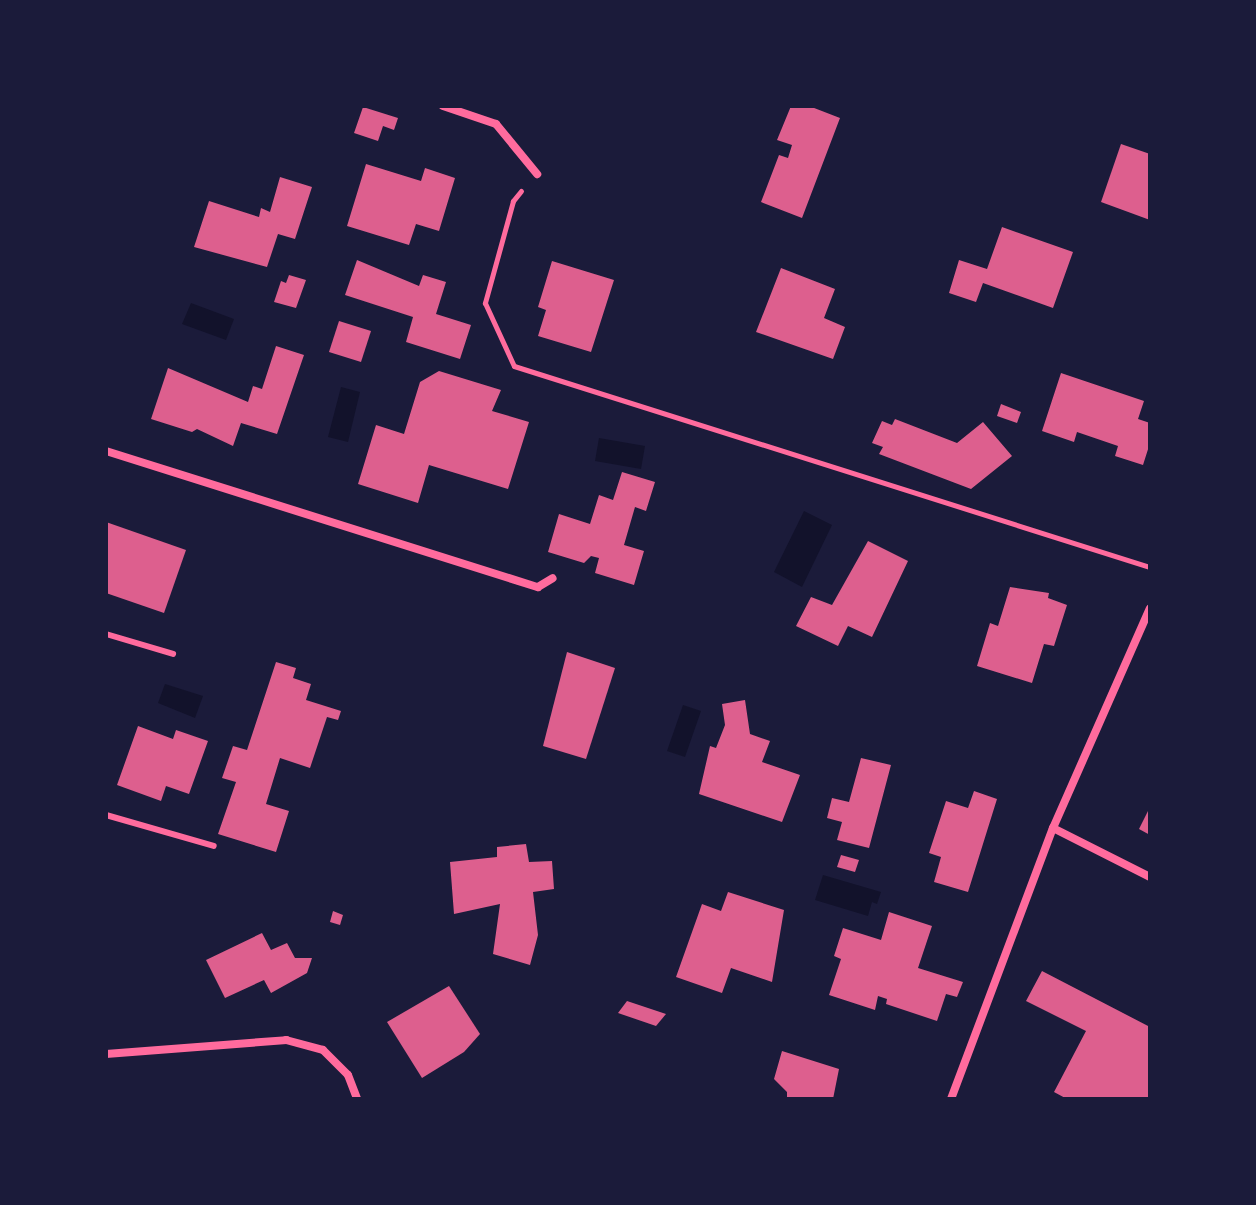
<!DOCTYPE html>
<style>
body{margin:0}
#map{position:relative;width:1256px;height:1205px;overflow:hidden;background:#1b1b3a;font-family:"Archivo Narrow",sans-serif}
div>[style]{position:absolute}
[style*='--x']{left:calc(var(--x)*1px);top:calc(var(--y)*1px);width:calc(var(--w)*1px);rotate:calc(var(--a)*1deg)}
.water>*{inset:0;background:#12122b}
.building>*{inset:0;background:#dd5f8e}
.path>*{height:5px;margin:-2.5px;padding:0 2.5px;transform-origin:2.5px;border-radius:2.5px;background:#ff6b9d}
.service>*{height:6px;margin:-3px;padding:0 3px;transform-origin:3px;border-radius:3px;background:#ff6b9d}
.minor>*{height:8px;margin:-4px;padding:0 4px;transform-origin:4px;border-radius:4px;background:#ff6b9d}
span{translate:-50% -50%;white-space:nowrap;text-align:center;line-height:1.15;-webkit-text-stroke:6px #1b1b3a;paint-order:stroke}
.frame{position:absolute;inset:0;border:108px solid #1b1b3a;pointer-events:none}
</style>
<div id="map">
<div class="water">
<div style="clip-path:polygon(191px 303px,234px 319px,226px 340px,182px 324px)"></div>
<div style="clip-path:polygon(341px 387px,360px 392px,348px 442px,328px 437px)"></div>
<div style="clip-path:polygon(599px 438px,645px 446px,641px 469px,595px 461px)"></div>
<div style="clip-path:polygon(804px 511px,832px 525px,802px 587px,774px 572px)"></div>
<div style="clip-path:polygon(165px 684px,203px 696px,195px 718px,158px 703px)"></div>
<div style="clip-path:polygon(683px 705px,701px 711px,685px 757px,667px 751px)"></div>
<div style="clip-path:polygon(823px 875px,881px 892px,877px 904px,872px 902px,868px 916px,815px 900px)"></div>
</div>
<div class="building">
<div style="clip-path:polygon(791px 106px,809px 106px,840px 118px,802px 218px,761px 202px,779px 155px,788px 158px,792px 145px,777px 140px)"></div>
<div style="clip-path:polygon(363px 107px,398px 118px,394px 130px,383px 126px,378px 141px,354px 133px)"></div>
<div style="clip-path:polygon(1121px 144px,1150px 154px,1150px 220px,1101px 202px)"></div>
<div style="clip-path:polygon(366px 164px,421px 181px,425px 168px,455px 178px,439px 231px,416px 224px,409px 245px,347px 226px)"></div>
<div style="clip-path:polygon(280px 177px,312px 187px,295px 239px,278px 234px,267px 267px,194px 247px,209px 201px,259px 217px,261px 208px,270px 212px)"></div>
<div style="clip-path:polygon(1002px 227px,1073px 252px,1053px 308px,983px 283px,976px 302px,949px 293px,959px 260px,987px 269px)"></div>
<div style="clip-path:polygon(357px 260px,419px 286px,423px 275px,446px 282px,436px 314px,471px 325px,460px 359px,406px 342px,413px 317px,345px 295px)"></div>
<div style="clip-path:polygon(552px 261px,614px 280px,591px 352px,538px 336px,546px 310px,538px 307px)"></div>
<div style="clip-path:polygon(781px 268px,835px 289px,824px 318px,845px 327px,833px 359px,756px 332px)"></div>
<div style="clip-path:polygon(289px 275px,306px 280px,296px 308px,274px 302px,281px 281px,286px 283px)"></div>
<div style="clip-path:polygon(339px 321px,371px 331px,361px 362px,329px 352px)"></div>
<div style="clip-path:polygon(276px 346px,304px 355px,277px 434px,241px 423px,233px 446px,197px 429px,192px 432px,151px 419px,168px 368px,248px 402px,253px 386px,262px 389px)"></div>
<div style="clip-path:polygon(439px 371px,501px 390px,492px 411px,529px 422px,508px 489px,429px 465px,418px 503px,358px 484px,376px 425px,404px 434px,420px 382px)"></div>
<div style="clip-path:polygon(1061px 373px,1144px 401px,1138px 419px,1150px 423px,1150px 443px,1143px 465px,1115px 456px,1118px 446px,1077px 432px,1074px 442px,1042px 431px)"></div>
<div style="clip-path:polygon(1001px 404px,1021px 412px,1017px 423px,997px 416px)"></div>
<div style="clip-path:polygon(895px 419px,957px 443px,983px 422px,1012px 456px,971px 489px,879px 454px,883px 447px,872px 443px,882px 421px,892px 425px)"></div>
<div style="clip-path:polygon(622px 472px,655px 482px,646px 511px,635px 507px,624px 545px,644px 551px,634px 585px,595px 573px,599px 558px,591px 556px,584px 563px,548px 552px,559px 514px,590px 524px,599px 495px,613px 500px)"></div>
<div style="clip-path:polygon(106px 522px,186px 550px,164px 613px,106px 593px)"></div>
<div style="clip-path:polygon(868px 541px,908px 561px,872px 637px,848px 626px,838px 646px,796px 626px,811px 597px,832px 605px)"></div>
<div style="clip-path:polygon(1010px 587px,1049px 593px,1048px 598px,1067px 605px,1054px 646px,1044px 644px,1032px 683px,977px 666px,990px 623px,998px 626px)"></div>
<div style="clip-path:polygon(567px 652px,615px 668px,586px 759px,543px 746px)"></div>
<div style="clip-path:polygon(276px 662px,296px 668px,293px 678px,311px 684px,306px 700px,341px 711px,338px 720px,327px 717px,310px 768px,280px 758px,266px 804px,289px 811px,276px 852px,218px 834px,236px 782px,222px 778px,233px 746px,247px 750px)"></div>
<div style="clip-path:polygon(745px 700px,750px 734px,770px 741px,762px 762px,800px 775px,782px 822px,699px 794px,710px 746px,716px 748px,725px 725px,722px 704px)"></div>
<div style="clip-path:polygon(138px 726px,173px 739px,176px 730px,208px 741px,189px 794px,166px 786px,161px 801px,117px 785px)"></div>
<div style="clip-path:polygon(861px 758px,891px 765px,869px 848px,837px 840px,842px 822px,827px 818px,832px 798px,849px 802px)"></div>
<div style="clip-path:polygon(974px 791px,997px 799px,968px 892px,934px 882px,941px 857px,929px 853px,946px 801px,968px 808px)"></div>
<div style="clip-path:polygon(1150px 807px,1150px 835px,1139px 829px)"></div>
<div style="clip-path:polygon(526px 844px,529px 862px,552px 861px,554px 889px,533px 892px,538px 935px,530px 965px,493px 954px,500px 904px,454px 914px,450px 862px,497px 857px,497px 847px)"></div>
<div style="clip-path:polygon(841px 855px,859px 860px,855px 872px,837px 867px)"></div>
<div style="clip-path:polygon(728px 892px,784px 910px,772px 982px,731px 968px,722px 993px,676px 977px,702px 904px,721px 911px)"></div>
<div style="clip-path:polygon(333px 911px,343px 915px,340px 925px,330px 922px)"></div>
<div style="clip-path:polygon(889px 912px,932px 926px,918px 968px,963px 982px,957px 997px,946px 994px,937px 1021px,886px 1004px,887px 999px,878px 996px,875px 1010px,829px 995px,841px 959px,834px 956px,843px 928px,881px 940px)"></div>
<div style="clip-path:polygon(262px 933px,271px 950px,287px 943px,295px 958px,312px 958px,307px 973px,271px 993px,264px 980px,225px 998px,206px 960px)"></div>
<div style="clip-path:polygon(1042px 971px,1150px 1027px,1150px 1099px,1067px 1099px,1054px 1092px,1086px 1031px,1026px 1001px)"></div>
<div style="clip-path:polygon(449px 986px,480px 1034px,464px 1052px,422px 1078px,387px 1022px)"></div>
<div style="clip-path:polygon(627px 1001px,666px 1014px,656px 1026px,618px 1013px)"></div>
<div style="clip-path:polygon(782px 1051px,839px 1069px,833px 1099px,787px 1099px,787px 1092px,774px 1079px)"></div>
</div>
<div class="path">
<div style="--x:521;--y:191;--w:13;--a:129"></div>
<div style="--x:513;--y:201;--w:106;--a:105.4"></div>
<div style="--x:485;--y:303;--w:69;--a:65.3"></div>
<div style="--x:514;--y:366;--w:667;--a:17.54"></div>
</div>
<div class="service">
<div style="--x:106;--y:634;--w:70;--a:16.6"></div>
<div style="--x:106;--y:815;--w:112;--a:16"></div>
</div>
<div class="minor">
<div style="--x:443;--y:106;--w:56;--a:18.8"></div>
<div style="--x:496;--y:124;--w:65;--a:50.6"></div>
<div style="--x:106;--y:451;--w:453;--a:17.5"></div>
<div style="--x:538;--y:587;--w:17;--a:-31"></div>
<div style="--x:1053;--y:828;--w:109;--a:26.8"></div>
<div style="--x:106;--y:1054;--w:181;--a:-4.4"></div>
<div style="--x:286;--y:1040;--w:38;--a:15"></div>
<div style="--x:323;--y:1050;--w:35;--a:45"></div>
<div style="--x:348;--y:1075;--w:26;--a:69"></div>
<div style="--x:951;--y:1099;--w:290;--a:-69.4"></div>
<div style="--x:1053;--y:828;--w:240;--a:-66.2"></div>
</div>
<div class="frame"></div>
</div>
